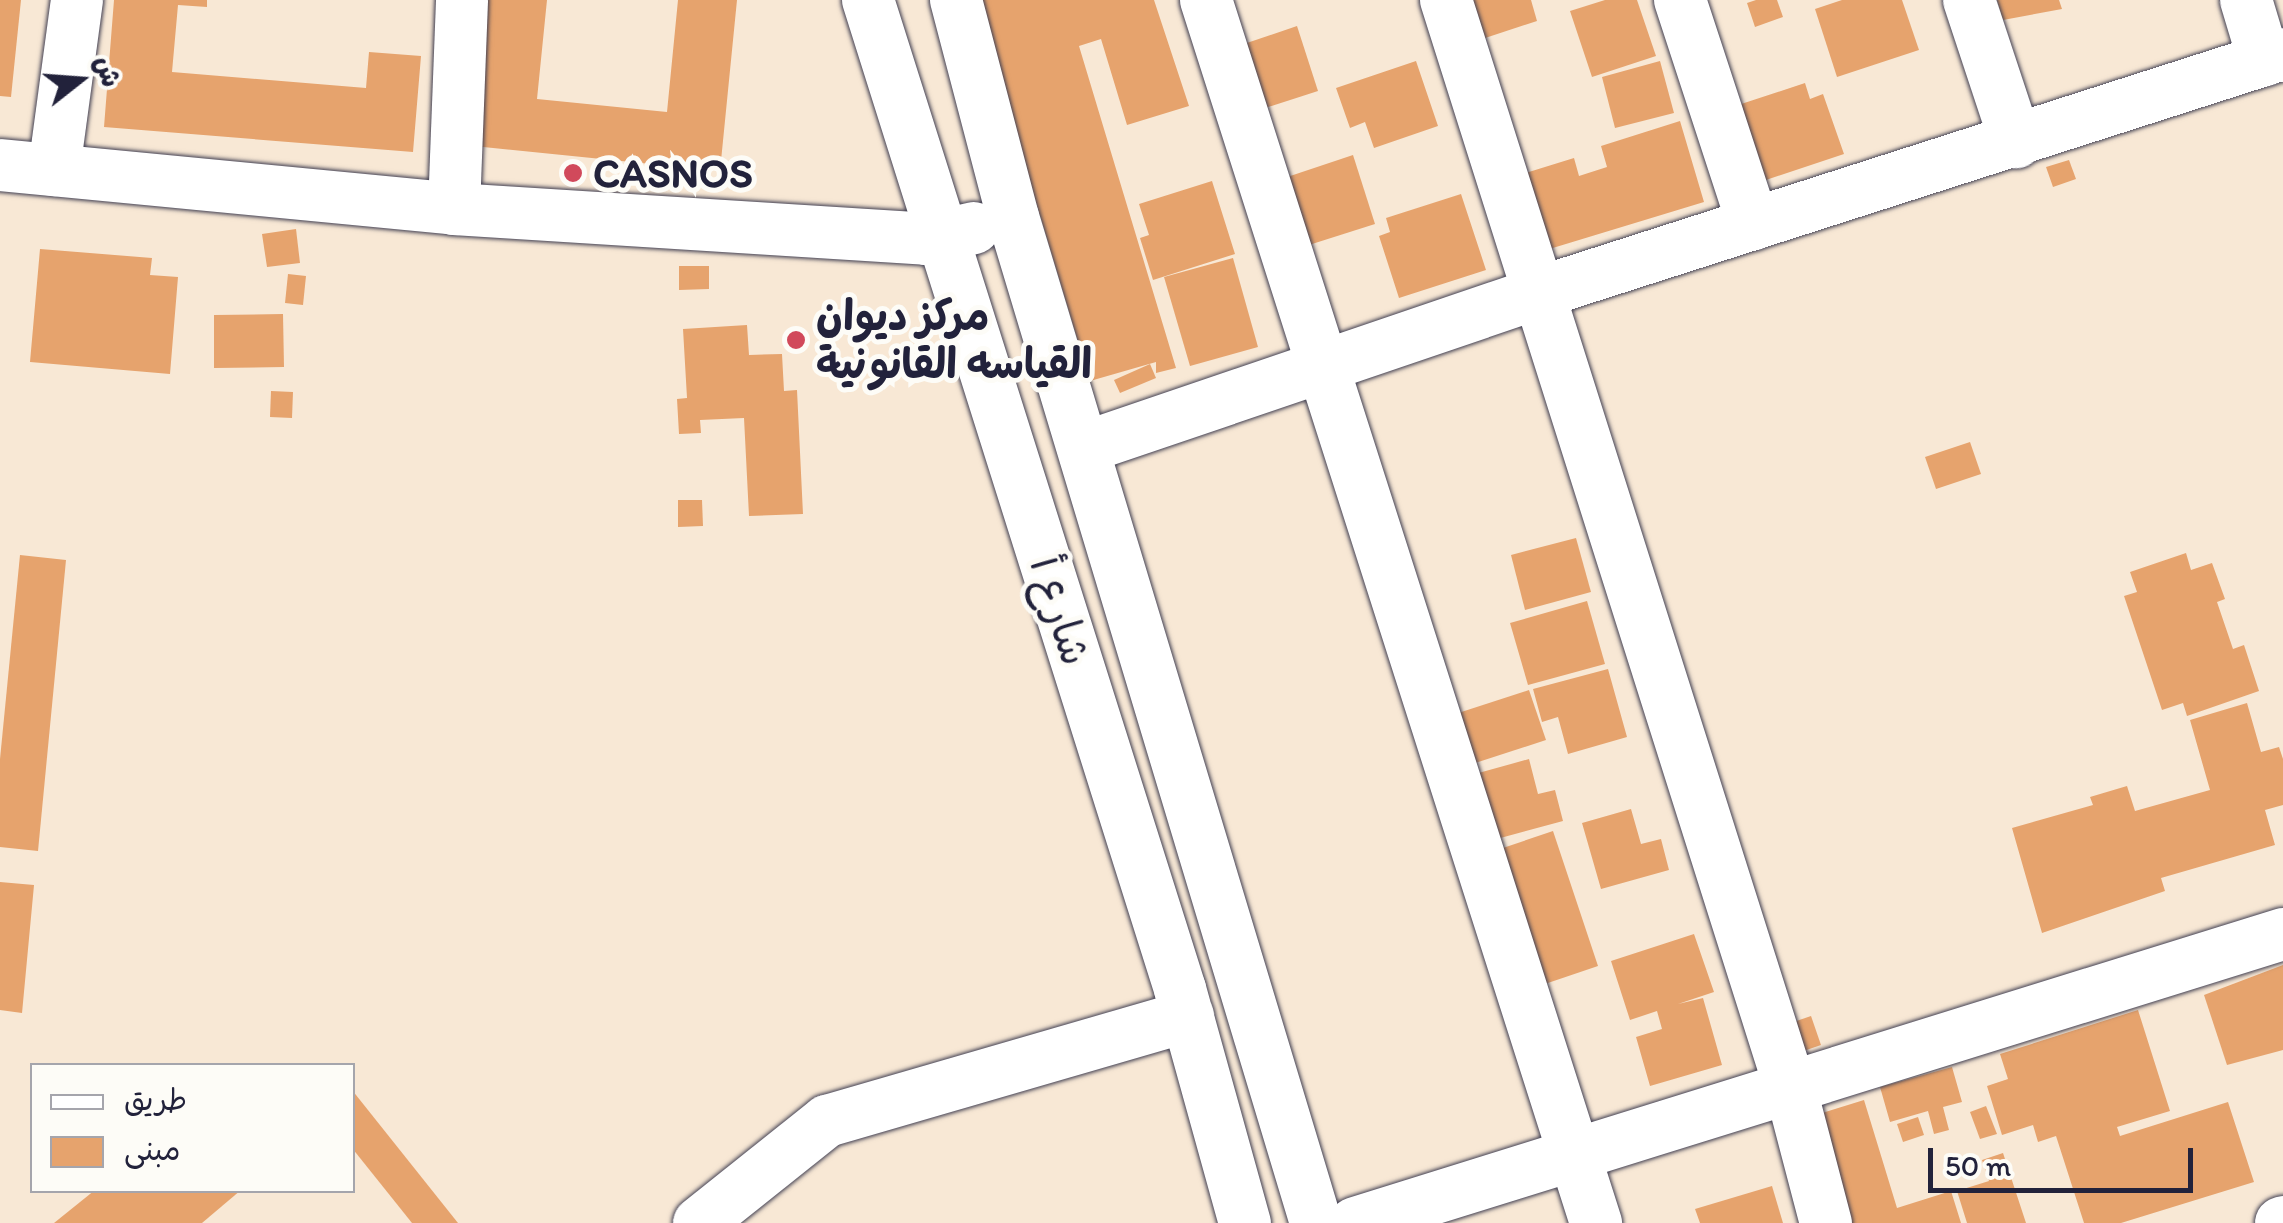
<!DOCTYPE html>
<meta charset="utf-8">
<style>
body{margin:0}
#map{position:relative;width:2283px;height:1223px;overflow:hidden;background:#f8e8d5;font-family:Itim,"Playpen Sans Arabic",sans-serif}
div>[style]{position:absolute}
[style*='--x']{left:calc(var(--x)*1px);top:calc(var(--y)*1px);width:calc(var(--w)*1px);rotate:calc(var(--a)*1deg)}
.building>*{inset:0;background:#e6a36d}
.roads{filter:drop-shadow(0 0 2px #424052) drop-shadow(0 0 2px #424052)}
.minor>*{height:52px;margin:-26px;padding:0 26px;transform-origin:26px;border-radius:26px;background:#fff}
.dots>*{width:28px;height:28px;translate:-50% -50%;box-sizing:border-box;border:5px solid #fdfcf7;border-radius:50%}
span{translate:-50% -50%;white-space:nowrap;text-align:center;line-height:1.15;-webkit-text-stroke:10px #fdfcf7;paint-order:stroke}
.poi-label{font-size:42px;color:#22223b;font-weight:700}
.left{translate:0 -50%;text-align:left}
.street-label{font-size:42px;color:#22223b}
.legend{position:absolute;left:30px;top:1063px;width:325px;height:130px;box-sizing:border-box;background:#fdfcf7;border:2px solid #a5a5ac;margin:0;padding:12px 18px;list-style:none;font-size:30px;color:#22223b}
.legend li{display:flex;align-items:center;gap:20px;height:50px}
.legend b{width:50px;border:2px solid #a5a5ac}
.north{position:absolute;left:30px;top:30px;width:100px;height:100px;-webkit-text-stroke:8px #fdfcf7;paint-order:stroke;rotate:73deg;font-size:28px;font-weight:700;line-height:40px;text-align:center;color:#22223b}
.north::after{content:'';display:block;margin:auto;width:35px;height:45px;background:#22223b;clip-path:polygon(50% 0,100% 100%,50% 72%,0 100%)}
.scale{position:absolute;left:1928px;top:1148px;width:265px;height:45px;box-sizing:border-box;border:5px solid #22223b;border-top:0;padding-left:12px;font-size:30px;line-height:35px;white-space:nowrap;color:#22223b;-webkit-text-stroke:8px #fdfcf7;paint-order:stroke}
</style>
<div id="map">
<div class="building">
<div style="clip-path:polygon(0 0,21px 0,11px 97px,0 96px)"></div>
<div style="clip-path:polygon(114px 0,207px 0,207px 7px,178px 5px,172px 72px,366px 88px,369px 52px,421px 56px,413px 152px,104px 127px)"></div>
<div style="clip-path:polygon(479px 0,547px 0,537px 99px,667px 112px,678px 0,737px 0,720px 171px,464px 145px)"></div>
<div style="clip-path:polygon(975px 0,1154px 0,1189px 106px,1127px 125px,1101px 39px,1079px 46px,1176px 368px,1156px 373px,1156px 362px,1090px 381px)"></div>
<div style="clip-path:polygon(1452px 0,1531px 0,1537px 21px,1467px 44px)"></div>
<div style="clip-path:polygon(1605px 0,1637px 0,1656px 56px,1592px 77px,1570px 11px)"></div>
<div style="clip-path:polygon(1756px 0,1777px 0,1783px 17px,1755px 27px,1747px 3px)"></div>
<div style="clip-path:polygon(1842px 0,1902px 0,1919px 50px,1837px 77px,1815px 9px)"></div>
<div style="clip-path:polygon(1997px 0,2059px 0,2062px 9px,2003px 20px)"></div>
<div style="clip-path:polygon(1297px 26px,1318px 91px,1253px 112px,1232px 48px)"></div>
<div style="clip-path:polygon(1416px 61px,1438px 126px,1374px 148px,1365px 122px,1350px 128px,1336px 88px)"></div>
<div style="clip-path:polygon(1660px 61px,1674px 113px,1615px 128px,1602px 77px)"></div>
<div style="clip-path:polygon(1805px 83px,1810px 99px,1823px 94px,1844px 154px,1754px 184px,1729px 108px)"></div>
<div style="clip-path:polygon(1680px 121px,1704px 202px,1533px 254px,1509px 178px,1574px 158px,1579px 176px,1607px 167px,1601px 146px)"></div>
<div style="clip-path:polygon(1353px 155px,1375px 224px,1290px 251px,1269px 183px)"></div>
<div style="clip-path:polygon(2069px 160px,2076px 179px,2053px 187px,2046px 167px)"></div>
<div style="clip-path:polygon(1212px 181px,1235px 254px,1153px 280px,1140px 238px,1149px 235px,1139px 204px)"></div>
<div style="clip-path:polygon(1461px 194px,1486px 270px,1399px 298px,1379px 236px,1390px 232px,1386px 218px)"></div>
<div style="clip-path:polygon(296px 229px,300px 263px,267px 267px,262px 234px)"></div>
<div style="clip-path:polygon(40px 249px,152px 258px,150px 275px,178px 277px,170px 374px,30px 362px)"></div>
<div style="clip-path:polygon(1233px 258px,1258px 347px,1190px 366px,1164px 277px)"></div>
<div style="clip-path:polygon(679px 266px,709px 266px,709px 289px,679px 290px)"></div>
<div style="clip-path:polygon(288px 274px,306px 276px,303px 305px,285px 303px)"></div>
<div style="clip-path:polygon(283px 314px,284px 367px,214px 368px,214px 315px)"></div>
<div style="clip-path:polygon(747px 325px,749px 355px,782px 354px,784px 391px,797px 390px,803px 514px,749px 516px,744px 418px,700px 420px,701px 433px,679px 434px,677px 399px,687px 398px,683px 329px)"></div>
<div style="clip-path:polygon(1150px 364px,1156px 378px,1120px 393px,1114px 380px)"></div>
<div style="clip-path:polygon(271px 391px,293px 392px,292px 418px,270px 417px)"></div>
<div style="clip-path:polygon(1970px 442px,1981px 474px,1936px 489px,1925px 457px)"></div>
<div style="clip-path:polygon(678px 500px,702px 500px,703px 526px,678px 527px)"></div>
<div style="clip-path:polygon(1576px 538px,1591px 592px,1525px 610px,1511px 555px)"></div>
<div style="clip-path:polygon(2186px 553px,2191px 570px,2212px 563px,2225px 599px,2217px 602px,2233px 649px,2244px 645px,2259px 691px,2187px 716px,2183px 703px,2162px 710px,2124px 596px,2137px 592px,2130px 572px)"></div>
<div style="clip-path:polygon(20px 555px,66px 560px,38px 851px,0 847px,0 759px)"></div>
<div style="clip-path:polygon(1587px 601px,1605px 664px,1528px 685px,1510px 623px)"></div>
<div style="clip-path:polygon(1608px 669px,1627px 737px,1568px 754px,1558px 717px,1542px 722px,1533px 689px)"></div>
<div style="clip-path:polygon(1529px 690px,1546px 740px,1466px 766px,1449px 716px)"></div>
<div style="clip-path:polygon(2247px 703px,2261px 752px,2279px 747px,2283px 759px,2283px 805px,2265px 810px,2275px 845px,2161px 878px,2165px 891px,2042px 933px,2012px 828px,2093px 805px,2090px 797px,2127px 786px,2135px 811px,2210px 790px,2190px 720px)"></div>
<div style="clip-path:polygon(1529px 759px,1538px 794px,1555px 790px,1563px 821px,1482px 843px,1464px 777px)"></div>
<div style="clip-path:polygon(1631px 809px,1641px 844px,1661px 839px,1669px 870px,1601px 889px,1582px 823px)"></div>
<div style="clip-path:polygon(1553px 831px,1598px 966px,1539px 986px,1494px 851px)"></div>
<div style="clip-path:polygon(0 882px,34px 885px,22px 1013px,0 1010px)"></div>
<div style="clip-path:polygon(1694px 934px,1714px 992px,1678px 1004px,1703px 998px,1722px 1065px,1650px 1086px,1636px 1037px,1662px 1029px,1657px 1011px,1630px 1020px,1611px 961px)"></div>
<div style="clip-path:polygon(2283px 965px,2283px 1050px,2227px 1065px,2204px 995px)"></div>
<div style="clip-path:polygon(2138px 1010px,2170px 1111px,2117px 1127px,2120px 1136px,2228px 1102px,2254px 1182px,2121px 1223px,2084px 1223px,2056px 1136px,2038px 1142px,2033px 1125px,2002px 1135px,1987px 1086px,2008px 1079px,2000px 1054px)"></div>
<div style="clip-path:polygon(1811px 1016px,1821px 1045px,1789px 1056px,1779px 1027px)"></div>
<div style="clip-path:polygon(1952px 1067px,1962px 1102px,1943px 1107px,1949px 1130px,1934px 1134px,1928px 1111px,1890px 1122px,1880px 1087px)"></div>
<div style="clip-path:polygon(352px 1090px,458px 1223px,412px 1223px,352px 1148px)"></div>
<div style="clip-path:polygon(1864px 1100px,1897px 1208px,1951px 1191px,1961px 1223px,1838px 1223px,1806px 1118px)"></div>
<div style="clip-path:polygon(1986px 1106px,1997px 1134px,1980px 1139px,1970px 1112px)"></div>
<div style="clip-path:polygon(1918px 1117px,1924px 1135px,1903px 1142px,1897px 1124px)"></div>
<div style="clip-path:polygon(2003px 1153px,2026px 1223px,1967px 1223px,1957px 1191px,1989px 1181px,1982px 1160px)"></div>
<div style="clip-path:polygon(1772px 1186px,1783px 1223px,1700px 1223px,1695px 1209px)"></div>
<div style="clip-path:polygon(95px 1190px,241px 1190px,202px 1223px,54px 1223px)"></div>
</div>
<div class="roads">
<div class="minor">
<div style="--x:868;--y:0;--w:1037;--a:72.49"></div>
<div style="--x:1180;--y:989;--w:243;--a:74.5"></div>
<div style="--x:956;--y:0;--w:224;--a:75.3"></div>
<div style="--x:1013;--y:217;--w:1051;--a:73.24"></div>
<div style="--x:1206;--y:0;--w:1284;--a:72.31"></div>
<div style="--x:1446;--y:0;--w:1143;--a:72.44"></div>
<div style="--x:1791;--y:1090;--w:138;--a:75.3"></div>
<div style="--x:1680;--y:0;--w:236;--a:71.9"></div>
<div style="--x:1969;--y:0;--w:150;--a:71.7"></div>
<div style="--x:2246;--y:0;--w:63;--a:73.3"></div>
<div style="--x:0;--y:165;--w:456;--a:5.5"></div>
<div style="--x:454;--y:209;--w:473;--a:3.6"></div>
<div style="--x:926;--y:239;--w:49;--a:-12.9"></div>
<div style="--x:54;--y:170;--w:172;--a:-82.3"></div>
<div style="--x:454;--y:209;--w:209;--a:-87.8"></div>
<div style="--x:1086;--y:447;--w:481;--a:-18.8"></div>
<div style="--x:1541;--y:292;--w:779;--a:-17.78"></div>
<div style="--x:699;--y:1223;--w:164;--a:-38.6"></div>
<div style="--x:827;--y:1121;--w:376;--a:-16.2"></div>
<div style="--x:1355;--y:1223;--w:972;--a:-17.3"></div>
<div style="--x:2281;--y:1223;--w:2;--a:-27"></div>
</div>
</div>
<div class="dots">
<div style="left:573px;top:173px;background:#d1495b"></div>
<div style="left:796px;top:340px;background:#d1495b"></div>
</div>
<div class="poi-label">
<span class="left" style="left:593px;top:173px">CASNOS</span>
<span class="left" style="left:816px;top:340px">مركز ديوان<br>القياسه القانونية</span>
</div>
<div class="street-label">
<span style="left:1060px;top:611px;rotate:72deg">شارع أ</span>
</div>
<ul class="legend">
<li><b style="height:12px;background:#fff"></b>طريق</li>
<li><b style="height:28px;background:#e6a36d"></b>مبنى</li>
</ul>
<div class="north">ش</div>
<div class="scale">50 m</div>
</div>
